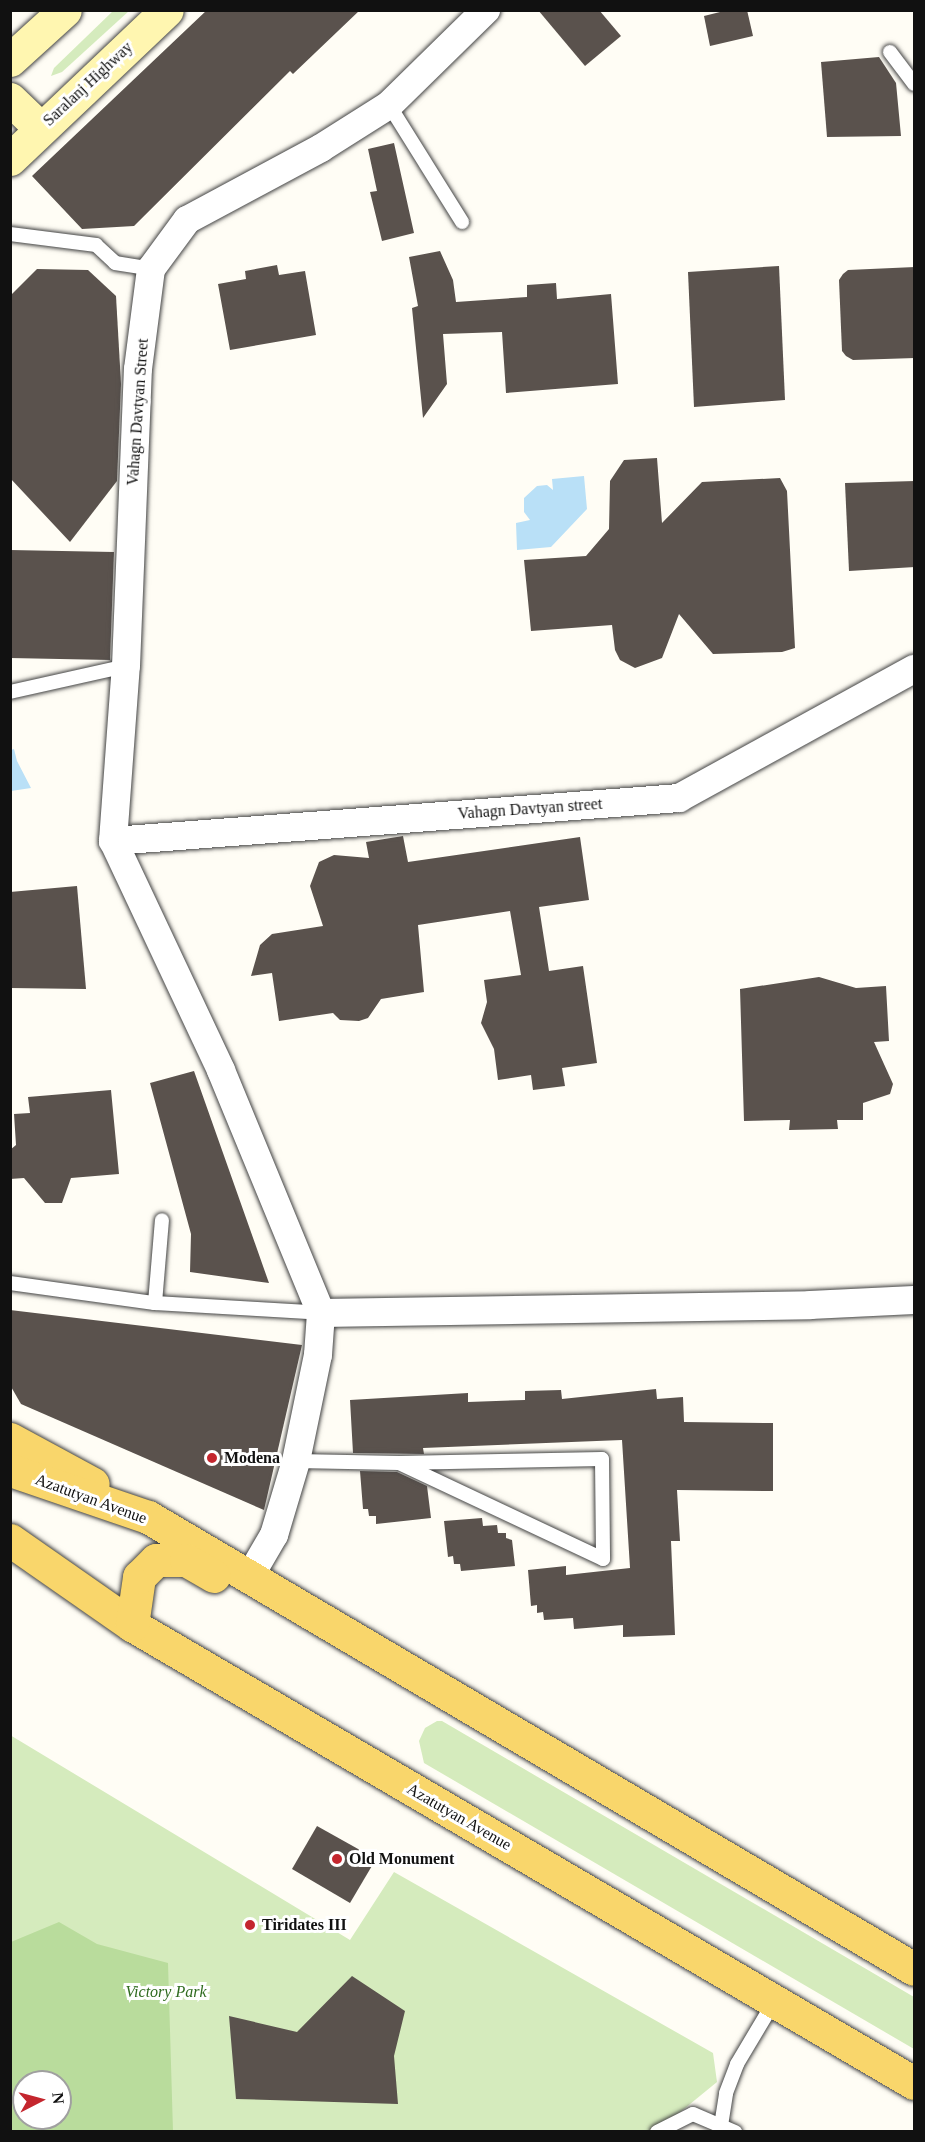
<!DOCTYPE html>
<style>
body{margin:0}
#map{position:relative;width:925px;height:2142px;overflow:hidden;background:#fffdf5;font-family:Georgia,serif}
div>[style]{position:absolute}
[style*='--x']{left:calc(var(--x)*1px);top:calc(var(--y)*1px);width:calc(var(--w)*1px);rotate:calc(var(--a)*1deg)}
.green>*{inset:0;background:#d5ebbd}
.forest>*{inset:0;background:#b9dc9c}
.water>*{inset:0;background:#b9e0f7}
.building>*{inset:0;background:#5a524d}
.roads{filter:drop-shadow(0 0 2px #444) drop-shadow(0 0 2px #444)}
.service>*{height:14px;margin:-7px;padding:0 7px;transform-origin:7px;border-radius:7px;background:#fff}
.minor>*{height:28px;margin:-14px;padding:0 14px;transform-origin:14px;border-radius:14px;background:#fff}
.secondary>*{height:33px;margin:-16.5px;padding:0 16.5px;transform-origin:16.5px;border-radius:16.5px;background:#fff6b0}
.primary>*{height:33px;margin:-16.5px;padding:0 16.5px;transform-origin:16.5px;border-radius:16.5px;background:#f9d66b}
.dots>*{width:16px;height:16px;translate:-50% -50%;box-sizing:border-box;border:3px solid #fff;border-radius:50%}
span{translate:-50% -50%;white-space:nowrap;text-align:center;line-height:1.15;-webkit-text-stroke:6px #fff;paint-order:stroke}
.street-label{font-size:16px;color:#111}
.poi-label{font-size:16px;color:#111;font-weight:700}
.left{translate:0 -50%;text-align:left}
.park-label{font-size:16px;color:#2f6b1f;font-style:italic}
.frame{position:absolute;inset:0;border:12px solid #111;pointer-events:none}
.north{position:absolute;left:12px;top:2070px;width:60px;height:60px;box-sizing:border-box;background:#fff;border:2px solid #a0a0a0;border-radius:50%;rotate:84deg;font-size:16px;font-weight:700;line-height:24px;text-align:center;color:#111}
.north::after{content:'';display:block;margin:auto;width:21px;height:27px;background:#c4262e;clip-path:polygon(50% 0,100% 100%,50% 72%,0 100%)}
</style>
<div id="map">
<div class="green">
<div style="clip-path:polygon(113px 11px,129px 11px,62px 72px,51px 76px,54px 68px)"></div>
<div style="clip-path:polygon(437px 1721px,442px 1721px,914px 1997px,914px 2049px,424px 1763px,419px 1741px,425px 1728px)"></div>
<div style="clip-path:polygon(evenodd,10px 1735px,350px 1940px,394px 1872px,713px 2053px,717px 2082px,657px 2131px,11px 2131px,10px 1735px,24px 2082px,60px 2082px,60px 2118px,24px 2118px,24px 2082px)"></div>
</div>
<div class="forest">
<div style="clip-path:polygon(evenodd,59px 1922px,97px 1944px,168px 1963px,173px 2131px,11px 2131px,11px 1942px,59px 1922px,24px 2082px,60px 2082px,60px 2118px,24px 2118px,24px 2082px)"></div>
</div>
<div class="water">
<div style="clip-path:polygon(584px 476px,587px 509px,551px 547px,517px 550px,516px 523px,530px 520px,524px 512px,524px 498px,537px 486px,547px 485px,553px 490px,552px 479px)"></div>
<div style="clip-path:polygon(14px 749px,17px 761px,31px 788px,11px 791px,11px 750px)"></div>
</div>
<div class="building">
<div style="clip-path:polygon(207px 10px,360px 10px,293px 74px,290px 71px,134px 226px,82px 229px,32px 176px)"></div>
<div style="clip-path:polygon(538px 10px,599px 10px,621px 36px,585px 66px)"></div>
<div style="clip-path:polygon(728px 10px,747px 10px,753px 36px,710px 46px,704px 16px)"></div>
<div style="clip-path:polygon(879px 57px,896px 83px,901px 136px,827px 137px,821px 62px)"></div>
<div style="clip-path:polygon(394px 143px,414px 233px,382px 241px,370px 192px,377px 191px,368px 149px)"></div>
<div style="clip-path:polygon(440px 251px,453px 280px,456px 302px,527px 297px,527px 285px,556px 283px,557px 299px,611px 294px,618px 384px,506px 393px,502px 332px,443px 334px,447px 384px,423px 418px,412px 308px,418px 306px,409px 257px)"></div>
<div style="clip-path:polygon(277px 265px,279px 275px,305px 271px,316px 335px,230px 350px,218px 284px,246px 279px,245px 271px)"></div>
<div style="clip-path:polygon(779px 266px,785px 400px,694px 407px,688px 272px)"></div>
<div style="clip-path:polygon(915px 267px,915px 358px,853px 360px,846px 356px,842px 351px,839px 280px,843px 274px,848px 270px)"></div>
<div style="clip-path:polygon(37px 269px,88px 270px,116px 296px,121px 384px,117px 481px,70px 542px,10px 478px,10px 296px)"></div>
<div style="clip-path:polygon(657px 458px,662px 523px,702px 482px,780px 478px,787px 491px,795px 648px,782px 652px,713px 654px,679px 614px,662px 658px,635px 668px,620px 660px,615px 650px,612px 625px,531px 631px,524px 560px,586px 556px,609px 529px,610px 481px,624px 460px)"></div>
<div style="clip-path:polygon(915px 481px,915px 567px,849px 571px,845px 483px)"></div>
<div style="clip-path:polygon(10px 550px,114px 552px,110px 660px,10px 658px)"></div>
<div style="clip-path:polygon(403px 836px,408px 862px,580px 837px,589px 900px,539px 907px,549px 971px,583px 966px,597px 1063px,562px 1068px,565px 1086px,533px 1090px,531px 1075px,498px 1080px,494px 1049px,481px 1023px,487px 1002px,484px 980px,521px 975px,510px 911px,418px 925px,424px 992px,381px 999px,368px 1018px,359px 1021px,340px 1020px,333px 1013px,279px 1021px,272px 973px,251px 976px,260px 945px,272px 934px,323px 926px,310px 886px,319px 862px,334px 855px,369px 858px,366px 842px)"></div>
<div style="clip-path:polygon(77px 886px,86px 989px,10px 988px,10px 892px)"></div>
<div style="clip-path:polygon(819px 977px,856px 988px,886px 986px,889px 1041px,874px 1042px,893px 1084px,890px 1094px,863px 1103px,863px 1120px,837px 1120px,838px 1129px,789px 1130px,790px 1120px,744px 1121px,740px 989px)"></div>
<div style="clip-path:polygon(194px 1071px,269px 1283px,190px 1272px,191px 1234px,150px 1083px)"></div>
<div style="clip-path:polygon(111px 1090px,119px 1174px,71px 1178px,62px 1203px,45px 1203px,24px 1178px,10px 1179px,10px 1150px,16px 1145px,14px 1114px,30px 1113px,28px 1097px)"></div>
<div style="clip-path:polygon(10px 1310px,302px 1345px,264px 1510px,21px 1404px,10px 1385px)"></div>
<div style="clip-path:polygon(656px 1389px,657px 1399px,683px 1397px,684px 1422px,773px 1423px,773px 1491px,677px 1490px,680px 1541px,671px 1541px,675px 1635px,623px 1637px,623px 1625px,574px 1629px,573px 1618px,544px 1620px,543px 1612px,537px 1613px,537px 1605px,531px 1606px,528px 1570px,566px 1566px,566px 1575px,630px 1568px,622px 1440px,423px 1448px,424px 1454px,353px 1453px,350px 1400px,468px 1393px,468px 1402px,525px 1400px,525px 1391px,561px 1390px,562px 1399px)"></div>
<div style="clip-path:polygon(360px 1471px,397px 1472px,427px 1486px,431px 1518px,376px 1524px,376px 1516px,369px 1516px,368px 1509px,363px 1509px)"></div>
<div style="clip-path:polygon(482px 1518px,483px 1526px,497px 1525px,498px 1533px,506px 1533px,506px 1538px,512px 1540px,515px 1566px,461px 1571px,460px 1564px,454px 1564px,453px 1556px,448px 1557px,444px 1521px)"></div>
<div style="clip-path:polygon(317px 1826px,376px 1859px,350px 1903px,292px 1869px)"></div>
<div style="clip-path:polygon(352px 1976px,405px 2011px,394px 2056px,398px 2104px,236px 2099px,229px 2016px,297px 2032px)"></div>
</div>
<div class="roads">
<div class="service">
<div style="--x:890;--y:52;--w:40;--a:53"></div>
<div style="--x:389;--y:105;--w:138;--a:58"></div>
<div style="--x:10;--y:234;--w:87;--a:7.3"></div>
<div style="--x:96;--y:245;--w:26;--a:43"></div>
<div style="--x:115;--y:263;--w:36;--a:9"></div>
<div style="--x:10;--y:692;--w:119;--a:-12.6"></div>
<div style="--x:10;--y:1283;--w:146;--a:7.9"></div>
<div style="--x:155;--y:1303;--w:166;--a:3.4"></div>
<div style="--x:155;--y:1303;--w:83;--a:-85.2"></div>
<div style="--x:296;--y:1461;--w:103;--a:1.1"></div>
<div style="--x:399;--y:1463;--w:203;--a:-1.1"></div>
<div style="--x:602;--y:1459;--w:100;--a:89.4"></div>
<div style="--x:603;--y:1559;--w:225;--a:-154.8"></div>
<div style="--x:657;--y:2132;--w:40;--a:-26.6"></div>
<div style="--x:693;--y:2114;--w:46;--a:23.2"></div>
<div style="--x:720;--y:2132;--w:39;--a:-81"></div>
<div style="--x:726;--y:2093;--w:31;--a:-69"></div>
<div style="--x:737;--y:2064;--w:72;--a:-59.2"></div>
</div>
<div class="minor">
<div style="--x:113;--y:841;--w:568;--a:-4.34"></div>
<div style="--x:679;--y:798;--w:268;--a:-28.8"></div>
<div style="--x:321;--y:1313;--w:489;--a:-0.9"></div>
<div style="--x:810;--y:1305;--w:104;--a:-2.8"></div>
<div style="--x:250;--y:1576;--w:48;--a:-59.7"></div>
<div style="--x:274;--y:1535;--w:77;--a:-73.4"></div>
<div style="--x:296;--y:1461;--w:108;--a:-78.3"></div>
<div style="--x:318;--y:1355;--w:42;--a:-85.9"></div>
<div style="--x:321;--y:1313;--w:263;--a:-112.4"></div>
<div style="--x:221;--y:1070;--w:253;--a:-115.2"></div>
<div style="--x:113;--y:841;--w:175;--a:-85.8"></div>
<div style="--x:126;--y:666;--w:297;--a:-87.7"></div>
<div style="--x:138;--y:369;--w:101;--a:-82.6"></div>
<div style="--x:151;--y:269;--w:61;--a:-53.7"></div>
<div style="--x:187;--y:220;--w:152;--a:-28.2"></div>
<div style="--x:321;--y:148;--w:80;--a:-32.3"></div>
<div style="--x:389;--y:105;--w:136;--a:-44.4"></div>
</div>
<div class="secondary">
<div style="--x:10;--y:60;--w:74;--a:-42.3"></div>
<div style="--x:10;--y:99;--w:42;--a:44"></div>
<div style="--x:10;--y:159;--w:216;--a:-43.5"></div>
</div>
<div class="primary">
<div style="--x:10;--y:1439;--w:94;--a:28.5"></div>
<div style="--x:10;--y:1470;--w:146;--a:18.8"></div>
<div style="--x:148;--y:1517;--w:889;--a:30.54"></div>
<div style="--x:10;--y:1540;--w:149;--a:34.9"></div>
<div style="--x:132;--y:1625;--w:906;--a:30.36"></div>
<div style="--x:132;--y:1625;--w:49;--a:-81.7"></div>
<div style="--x:139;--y:1577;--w:24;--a:-45"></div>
<div style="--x:156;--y:1560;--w:30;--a:0"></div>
<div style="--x:186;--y:1560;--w:32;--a:30"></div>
</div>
</div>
<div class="dots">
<div style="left:212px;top:1458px;background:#c4262e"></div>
<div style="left:337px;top:1859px;background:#c4262e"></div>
<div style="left:250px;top:1925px;background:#c4262e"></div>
</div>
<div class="street-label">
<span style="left:88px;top:84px;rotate:-43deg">Saralanj Highway</span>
<span style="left:138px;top:412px;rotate:-86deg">Vahagn Davtyan Street</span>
<span style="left:530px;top:809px;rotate:-4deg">Vahagn Davtyan street</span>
<span style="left:91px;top:1499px;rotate:20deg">Azatutyan Avenue</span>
<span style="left:459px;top:1817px;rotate:30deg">Azatutyan Avenue</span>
</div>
<div class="poi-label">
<span class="left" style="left:224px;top:1458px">Modena</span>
<span class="left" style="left:349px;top:1859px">Old Monument</span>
<span class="left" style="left:262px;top:1925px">Tiridates III</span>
</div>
<div class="park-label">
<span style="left:166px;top:1992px">Victory Park</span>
</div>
<div class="frame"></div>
<div class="north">N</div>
</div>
